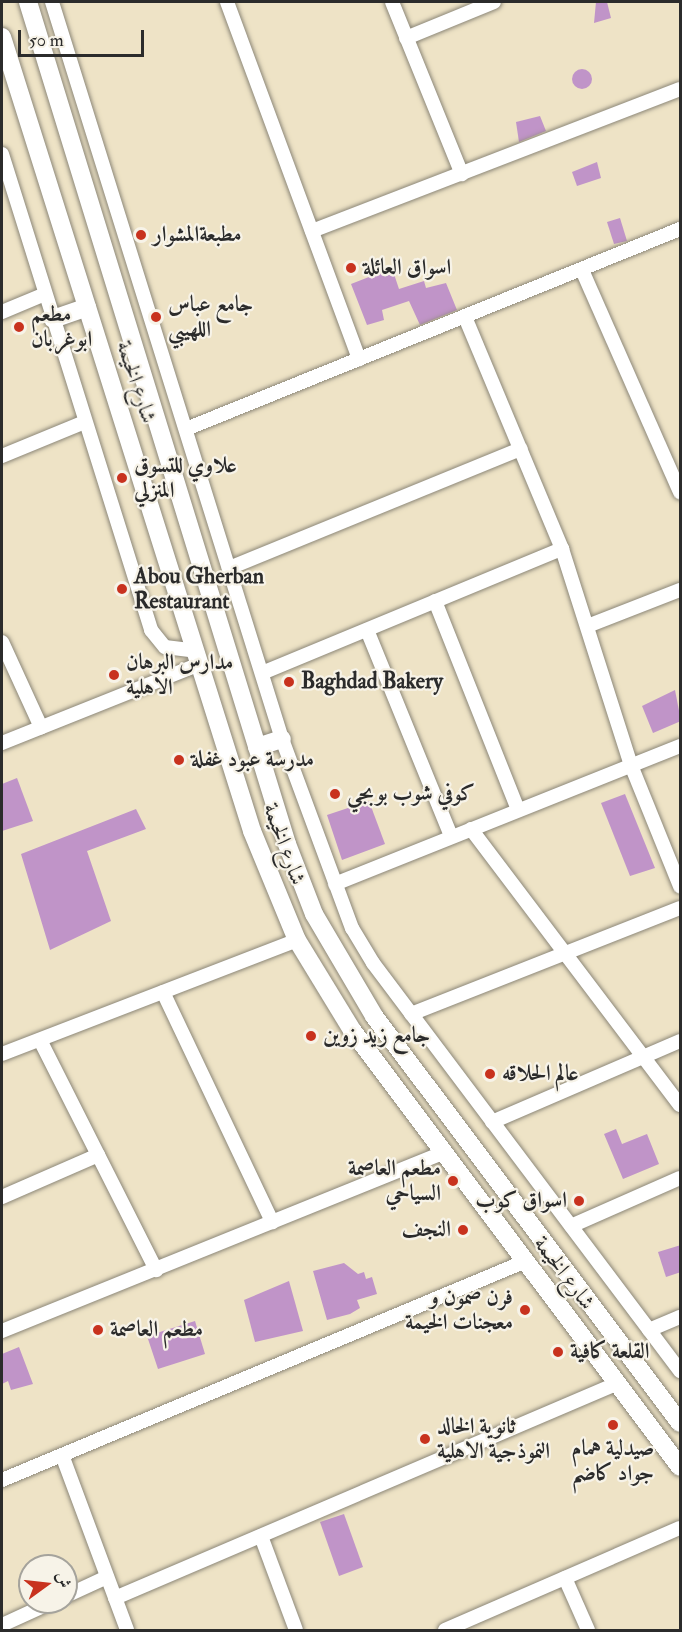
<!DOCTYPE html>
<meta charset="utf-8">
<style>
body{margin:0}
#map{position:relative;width:682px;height:1632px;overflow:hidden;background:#eee3c6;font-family:"IM FELL Double Pica",Amiri,serif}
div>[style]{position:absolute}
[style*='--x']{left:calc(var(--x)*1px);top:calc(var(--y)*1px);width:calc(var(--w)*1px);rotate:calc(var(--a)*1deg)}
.building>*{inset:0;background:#c094c8}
.round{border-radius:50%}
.roads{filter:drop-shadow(0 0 2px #8c8778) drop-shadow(0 0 2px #8c8778)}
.minor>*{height:14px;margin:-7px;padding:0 7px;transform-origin:7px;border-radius:7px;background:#fff}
.tertiary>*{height:18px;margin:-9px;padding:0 9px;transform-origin:9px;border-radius:9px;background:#fff}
.dots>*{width:16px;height:16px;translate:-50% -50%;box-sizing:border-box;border:3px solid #f7f3e8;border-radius:50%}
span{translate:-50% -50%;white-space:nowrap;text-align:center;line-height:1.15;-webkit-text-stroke:4.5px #f7f3e8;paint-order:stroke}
.poi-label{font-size:22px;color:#2b2b2b;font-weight:700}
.left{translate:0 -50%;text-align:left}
.right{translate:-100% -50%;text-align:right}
.street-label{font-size:22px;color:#2b2b2b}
.frame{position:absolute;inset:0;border:3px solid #2b2b2b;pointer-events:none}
.north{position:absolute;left:18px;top:1554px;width:60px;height:60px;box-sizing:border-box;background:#f7f3e8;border:2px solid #a5a39c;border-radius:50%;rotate:75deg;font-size:16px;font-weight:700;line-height:24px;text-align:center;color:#2b2b2b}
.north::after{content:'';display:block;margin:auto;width:21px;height:27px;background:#c8321e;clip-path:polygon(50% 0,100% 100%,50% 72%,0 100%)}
.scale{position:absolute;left:18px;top:30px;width:126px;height:27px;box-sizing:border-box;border:3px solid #2b2b2b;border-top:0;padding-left:8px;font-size:18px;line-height:21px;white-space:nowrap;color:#2b2b2b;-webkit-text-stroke:4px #f7f3e8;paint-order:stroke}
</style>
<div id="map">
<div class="building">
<div style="clip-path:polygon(596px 2px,607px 2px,611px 18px,594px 23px)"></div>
<div class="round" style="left:572px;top:69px;width:20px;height:20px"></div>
<div style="clip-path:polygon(540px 116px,546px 131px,519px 142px,516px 122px)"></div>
<div style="clip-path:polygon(597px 162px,601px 178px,577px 186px,572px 172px)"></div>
<div style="clip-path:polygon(620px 218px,627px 241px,614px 244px,607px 222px)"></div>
<div style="clip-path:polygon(392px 268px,399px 289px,424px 281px,426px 288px,446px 283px,457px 310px,420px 325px,409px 301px,382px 310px,384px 320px,367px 325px,351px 284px)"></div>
<div style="clip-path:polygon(675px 690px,681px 721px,653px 733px,642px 706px)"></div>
<div style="clip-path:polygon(17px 778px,33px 821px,2px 831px,2px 784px)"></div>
<div style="clip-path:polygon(625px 794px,655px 868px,630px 876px,601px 803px)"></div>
<div style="clip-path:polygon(369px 801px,385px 844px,342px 860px,327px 815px)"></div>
<div style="clip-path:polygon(136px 809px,146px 829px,87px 851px,111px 921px,50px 950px,21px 854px)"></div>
<div style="clip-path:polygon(616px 1129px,622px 1144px,647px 1134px,659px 1164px,623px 1179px,604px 1134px)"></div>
<div style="clip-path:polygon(681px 1245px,681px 1272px,666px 1277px,658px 1252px)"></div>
<div style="clip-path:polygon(344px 1263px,358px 1274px,364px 1272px,366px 1279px,372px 1277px,377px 1294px,357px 1300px,360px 1308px,350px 1314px,327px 1320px,313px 1271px)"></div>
<div style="clip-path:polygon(289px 1281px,303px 1331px,255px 1342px,244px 1300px)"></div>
<div style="clip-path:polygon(195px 1321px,205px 1354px,158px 1369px,147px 1336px)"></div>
<div style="clip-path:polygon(19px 1347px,33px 1384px,11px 1390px,8px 1381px,2px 1384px,2px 1354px)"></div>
<div style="clip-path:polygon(344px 1514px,363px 1567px,339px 1576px,320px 1522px)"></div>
</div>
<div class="roads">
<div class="minor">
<div style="--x:52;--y:2;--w:772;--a:72.67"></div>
<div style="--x:282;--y:739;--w:202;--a:69.7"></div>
<div style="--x:352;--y:928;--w:41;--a:59"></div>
<div style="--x:373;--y:963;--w:511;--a:53.04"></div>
<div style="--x:227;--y:2;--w:381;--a:69.7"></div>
<div style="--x:392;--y:2;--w:186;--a:67.9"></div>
<div style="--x:406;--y:38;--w:95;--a:-22.2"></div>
<div style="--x:2;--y:154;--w:499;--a:72.6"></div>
<div style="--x:151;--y:630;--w:22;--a:51"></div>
<div style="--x:165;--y:647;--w:31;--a:7"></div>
<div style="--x:312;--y:231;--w:394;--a:-21.1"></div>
<div style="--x:582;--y:270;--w:243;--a:66.2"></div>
<div style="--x:2;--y:312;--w:47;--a:-22.7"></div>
<div style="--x:465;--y:317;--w:251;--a:67.3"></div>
<div style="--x:562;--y:549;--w:227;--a:72.3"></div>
<div style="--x:631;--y:765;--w:131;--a:68"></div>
<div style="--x:186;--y:429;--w:533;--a:-22.04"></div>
<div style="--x:2;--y:456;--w:90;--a:-22.3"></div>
<div style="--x:229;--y:568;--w:315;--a:-22.2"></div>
<div style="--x:435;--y:601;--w:225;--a:68.3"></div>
<div style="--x:590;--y:625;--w:97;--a:-21.3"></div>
<div style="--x:367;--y:630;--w:222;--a:67.8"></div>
<div style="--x:2;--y:642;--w:94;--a:65.4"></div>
<div style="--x:262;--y:673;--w:325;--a:-22.5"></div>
<div style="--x:2;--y:743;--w:213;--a:-21.8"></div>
<div style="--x:471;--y:829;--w:346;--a:52.9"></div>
<div style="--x:335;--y:884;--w:372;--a:-21.8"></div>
<div style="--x:163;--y:992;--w:255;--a:64.6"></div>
<div style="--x:411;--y:1014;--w:289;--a:-21.5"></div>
<div style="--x:40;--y:1040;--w:258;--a:63.2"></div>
<div style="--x:2;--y:1054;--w:316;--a:-21.1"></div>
<div style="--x:492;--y:1122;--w:205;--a:-23.3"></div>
<div style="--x:2;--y:1197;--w:105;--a:-23.6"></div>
<div style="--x:571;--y:1226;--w:119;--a:-23.8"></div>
<div style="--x:649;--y:1330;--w:34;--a:-23"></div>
<div style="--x:2;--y:1331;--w:477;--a:-22"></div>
<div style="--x:62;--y:1455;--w:187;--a:69.6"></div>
<div style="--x:2;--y:1480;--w:568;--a:-22.68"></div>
<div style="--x:261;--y:1536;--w:100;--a:69.6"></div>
<div style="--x:565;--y:1578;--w:57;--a:66.1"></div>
<div style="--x:66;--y:1596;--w:45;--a:-24.9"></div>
<div style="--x:115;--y:1598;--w:547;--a:-23.14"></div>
<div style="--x:2;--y:1625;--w:55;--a:-24.7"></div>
<div style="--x:445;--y:1630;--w:256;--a:-23.5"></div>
</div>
<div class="tertiary">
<div style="--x:28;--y:2;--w:881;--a:72.9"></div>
<div style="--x:287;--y:844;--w:75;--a:68.9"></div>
<div style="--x:314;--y:914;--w:118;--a:59.5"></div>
<div style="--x:374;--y:1016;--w:509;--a:53.06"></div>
<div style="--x:2;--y:37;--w:832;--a:72.52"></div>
<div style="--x:252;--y:831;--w:118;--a:67.6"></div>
<div style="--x:297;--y:940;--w:105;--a:58.6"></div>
<div style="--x:352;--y:1030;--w:546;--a:53.11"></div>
<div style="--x:53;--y:319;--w:36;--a:-19"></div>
<div style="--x:257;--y:747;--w:26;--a:-18"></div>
</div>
</div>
<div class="dots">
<div style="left:141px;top:235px;background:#c8321e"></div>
<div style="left:351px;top:268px;background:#c8321e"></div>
<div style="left:156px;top:317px;background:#c8321e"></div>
<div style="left:19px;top:327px;background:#c8321e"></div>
<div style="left:122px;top:478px;background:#c8321e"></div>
<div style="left:122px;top:589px;background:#c8321e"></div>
<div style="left:114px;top:675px;background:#c8321e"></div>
<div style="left:289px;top:682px;background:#c8321e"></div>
<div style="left:179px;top:760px;background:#c8321e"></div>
<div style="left:335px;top:794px;background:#c8321e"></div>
<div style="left:311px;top:1036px;background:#c8321e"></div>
<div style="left:490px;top:1074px;background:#c8321e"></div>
<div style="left:453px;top:1181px;background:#c8321e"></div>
<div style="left:579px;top:1201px;background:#c8321e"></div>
<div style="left:463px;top:1230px;background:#c8321e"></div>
<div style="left:525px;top:1310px;background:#c8321e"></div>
<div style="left:98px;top:1330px;background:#c8321e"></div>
<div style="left:558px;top:1352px;background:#c8321e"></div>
<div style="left:613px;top:1425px;background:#c8321e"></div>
<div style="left:425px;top:1439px;background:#c8321e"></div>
</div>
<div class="poi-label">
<span class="left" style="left:153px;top:235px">مطبعةالمشوار</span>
<span class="left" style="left:363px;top:268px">اسواق العائلة</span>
<span class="left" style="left:168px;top:317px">جامع عباس<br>اللهيبي</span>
<span class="left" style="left:31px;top:327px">مطعم<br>ابوغربان</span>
<span class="left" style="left:134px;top:478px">علاوي للتسوق<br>المنزلي</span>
<span class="left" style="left:134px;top:589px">Abou Gherban<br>Restaurant</span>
<span class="left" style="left:126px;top:675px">مدارس البرهان<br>الاهلية</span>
<span class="left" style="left:301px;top:682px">Baghdad Bakery</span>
<span class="left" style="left:191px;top:760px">مدرسة عبود غفلة</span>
<span class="left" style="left:347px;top:794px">كوفي شوب بوبجي</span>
<span class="left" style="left:323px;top:1036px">جامع زيد زوين</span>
<span class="left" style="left:502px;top:1074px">عالم الحلاقه</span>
<span class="right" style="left:441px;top:1181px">مطعم العاصمة<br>السياحي</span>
<span class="right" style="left:567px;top:1201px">اسواق كوب</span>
<span class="right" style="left:451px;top:1230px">النجف</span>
<span class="right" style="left:513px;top:1310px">فرن صمون و<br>معجنات الخيمة</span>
<span class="left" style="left:110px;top:1330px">مطعم العاصمة</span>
<span class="left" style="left:570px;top:1352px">القلعة كافية</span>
<span class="left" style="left:437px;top:1439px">ثانوية الخالد<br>النموذجية الاهلية</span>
<span style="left:613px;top:1461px">صيدلية همام<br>جواد كاضم</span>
</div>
<div class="street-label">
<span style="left:136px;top:382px;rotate:72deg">شارع الخيمة</span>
<span style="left:284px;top:844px;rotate:70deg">شارع الخيمة</span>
<span style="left:564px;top:1273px;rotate:53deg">شارع الخيمة</span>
</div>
<div class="frame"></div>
<div class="north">ش</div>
<div class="scale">50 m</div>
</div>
